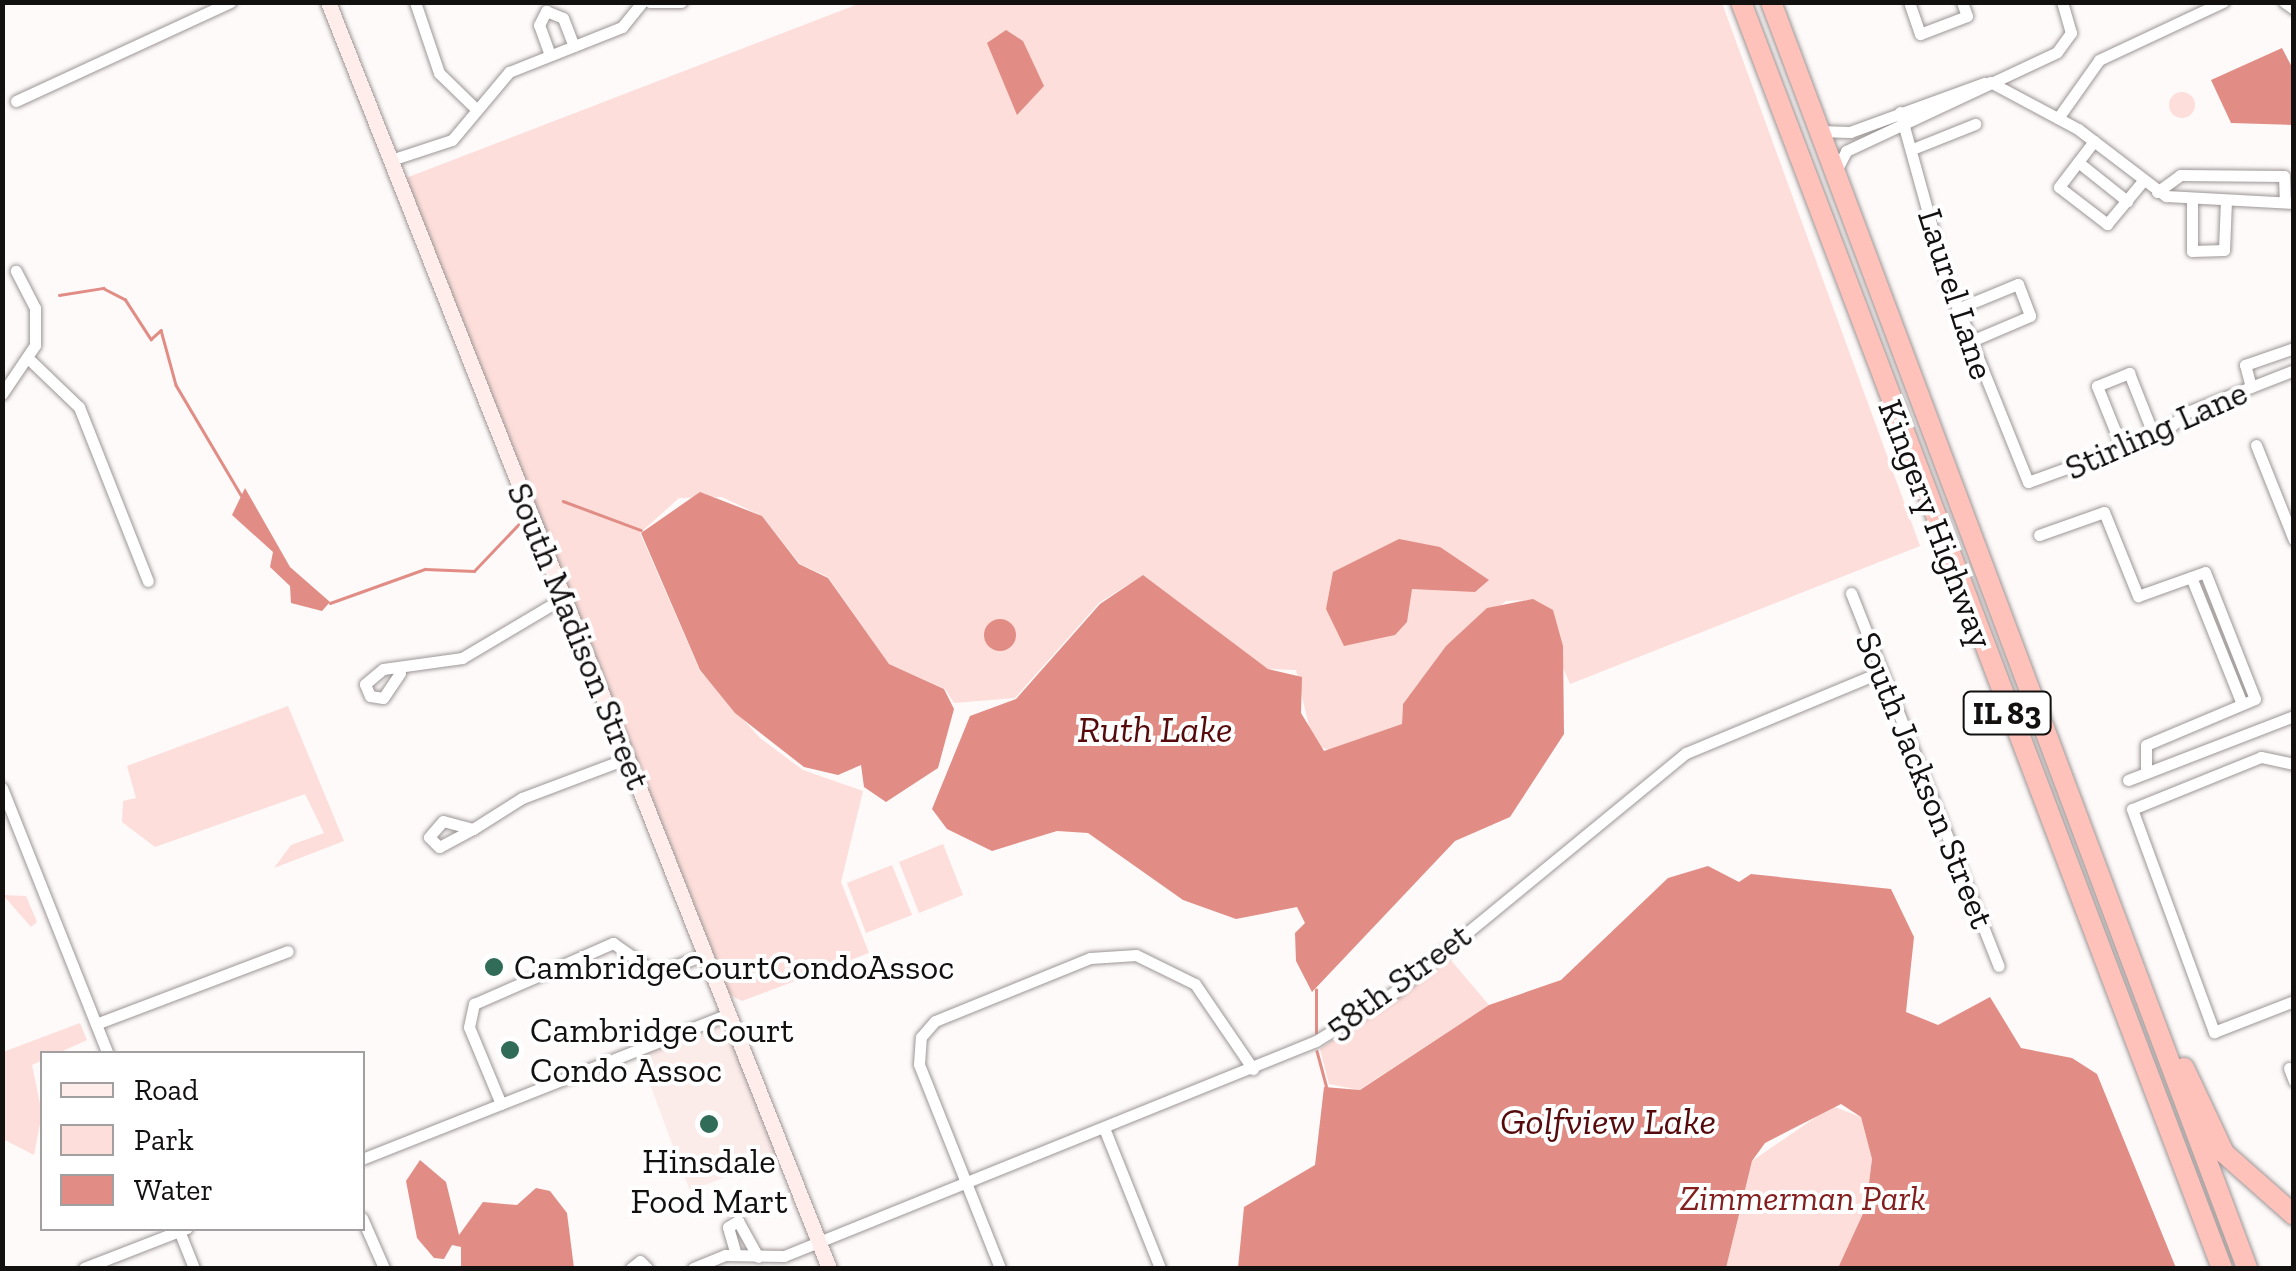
<!DOCTYPE html>
<style>
body{margin:0}
#map{position:relative;width:2296px;height:1271px;overflow:hidden;background:#fefafa;font-family:"Zilla Slab",serif}
div>[style]{position:absolute}
[style*='--x']{left:calc(var(--x)*1px);top:calc(var(--y)*1px);width:calc(var(--w)*1px);rotate:calc(var(--a)*1deg)}
.built>*{inset:0;background:#fbebe9}
.green>*{inset:0;background:#fddeda}
.round{border-radius:50%}
.water>*{inset:0;background:#e18d85}
.stream>*{height:2.5px;margin:-1.25px;padding:0 1.25px;transform-origin:1.25px;border-radius:1.25px;background:#e18d85}
.roads{filter:drop-shadow(0 0 2px #9c9695) drop-shadow(0 0 2px #9c9695)}
.street>*{height:11px;margin:-5.5px;padding:0 5.5px;transform-origin:5.5px;border-radius:5.5px;background:#fff}
.secondary>*{height:15px;margin:-7.5px;padding:0 7.5px;transform-origin:7.5px;border-radius:7.5px;background:#ffedeb}
.highway>*{height:20px;margin:-10px;padding:0 10px;transform-origin:10px;border-radius:10px;background:#ffc2bb}
.dots>*{width:28px;height:28px;translate:-50% -50%;box-sizing:border-box;border:5px solid #fff;border-radius:50%}
span{translate:-50% -50%;white-space:nowrap;text-align:center;line-height:1.15;-webkit-text-stroke:8px #fff;paint-order:stroke}
.shield-label span{padding:2px 8px;background:#fff;border:2px solid;border-radius:8px;-webkit-text-stroke-width:0}
.shield-label{font-size:32px;color:#131010;font-weight:700}
.street-label{font-size:35px;color:#131010}
.poi-label{font-size:35px;color:#131010}
.left{translate:0 -50%;text-align:left}
.park-label{font-size:35px;color:#83201f;font-style:italic}
.water-label{font-size:38px;color:#560a0c;font-style:italic}
.frame{position:absolute;inset:0;border:5px solid #131010;pointer-events:none}
.legend{position:absolute;left:40px;top:1051px;width:325px;height:180px;box-sizing:border-box;background:#fff;border:2px solid #a19f9f;margin:0;padding:12px 18px;list-style:none;font-size:30px;color:#131010}
.legend li{display:flex;align-items:center;gap:20px;height:50px}
.legend b{width:50px;border:2px solid #a19f9f}
</style>
<div id="map">
<div class="built">
<div style="clip-path:polygon(729px 1014px,786px 1153px,690px 1191px,637px 1050px)"></div>
</div>
<div class="green">
<div style="clip-path:polygon(861px 3px,1722px 3px,1920px 546px,1570px 684px,1534px 600px,1506px 601px,1446px 646px,1403px 704px,1402px 724px,1334px 752px,1313px 744px,1296px 670px,1268px 669px,1143px 575px,1099px 603px,1015px 698px,954px 703px,945px 689px,889px 664px,828px 577px,800px 564px,762px 516px,722px 497px,679px 498px,640px 533px,700px 671px,760px 738px,803px 770px,863px 791px,841px 882px,869px 953px,742px 1001px,730px 995px,406px 178px)"></div>
<div class="round" style="left:2169px;top:92px;width:26px;height:26px"></div>
<div style="clip-path:polygon(288px 706px,344px 841px,274px 868px,291px 845px,324px 833px,305px 794px,155px 847px,122px 822px,123px 801px,136px 798px,127px 766px)"></div>
<div style="clip-path:polygon(943px 844px,963px 895px,919px 913px,899px 862px)"></div>
<div style="clip-path:polygon(892px 865px,912px 915px,866px 933px,847px 883px)"></div>
<div style="clip-path:polygon(3px 895px,26px 896px,37px 922px,31px 927px)"></div>
<div style="clip-path:polygon(1449px 958px,1489px 1005px,1359px 1090px,1329px 1084px,1320px 1049px)"></div>
<div style="clip-path:polygon(80px 1023px,87px 1040px,32px 1065px,42px 1113px,34px 1155px,3px 1139px,3px 1052px)"></div>
<div style="clip-path:polygon(1832px 1106px,1861px 1117px,1872px 1159px,1866px 1207px,1838px 1268px,1726px 1268px,1752px 1161px)"></div>
</div>
<div class="water">
<div style="clip-path:polygon(1006px 30px,1023px 41px,1044px 86px,1017px 115px,987px 43px)"></div>
<div style="clip-path:polygon(2282px 48px,2293px 69px,2293px 125px,2231px 123px,2211px 80px)"></div>
<div style="clip-path:polygon(245px 488px,290px 567px,330px 602px,322px 611px,291px 603px,290px 586px,270px 567px,273px 552px,232px 515px)"></div>
<div style="clip-path:polygon(700px 492px,762px 516px,799px 564px,828px 578px,889px 664px,944px 689px,954px 709px,938px 768px,886px 802px,864px 787px,861px 765px,838px 775px,804px 767px,735px 713px,700px 670px,641px 533px)"></div>
<div style="clip-path:polygon(1399px 539px,1440px 547px,1489px 580px,1475px 592px,1412px 589px,1407px 622px,1395px 635px,1344px 646px,1326px 609px,1333px 572px)"></div>
<div style="clip-path:polygon(1143px 575px,1268px 669px,1302px 677px,1301px 713px,1324px 751px,1402px 724px,1403px 704px,1446px 646px,1487px 608px,1533px 599px,1553px 610px,1563px 646px,1564px 734px,1510px 817px,1455px 841px,1312px 992px,1296px 961px,1295px 933px,1305px 923px,1297px 907px,1236px 919px,1183px 900px,1088px 833px,1057px 831px,992px 851px,947px 829px,932px 809px,970px 716px,1016px 699px,1100px 604px)"></div>
<div class="round" style="left:984px;top:619px;width:32px;height:32px"></div>
<div style="clip-path:polygon(1708px 866px,1739px 882px,1751px 874px,1891px 889px,1914px 937px,1906px 1012px,1938px 1025px,1990px 997px,2021px 1048px,2072px 1058px,2097px 1074px,2176px 1268px,1838px 1268px,1866px 1207px,1872px 1159px,1861px 1117px,1841px 1104px,1765px 1143px,1752px 1161px,1726px 1268px,1238px 1268px,1244px 1207px,1315px 1165px,1324px 1087px,1360px 1090px,1489px 1005px,1561px 980px,1668px 878px)"></div>
<div style="clip-path:polygon(420px 1160px,446px 1182px,459px 1235px,483px 1202px,517px 1205px,536px 1188px,550px 1191px,567px 1213px,574px 1268px,461px 1268px,461px 1247px,452px 1245px,444px 1259px,434px 1258px,417px 1238px,406px 1181px)"></div>
</div>
<div class="stream">
<div style="--x:59;--y:295;--w:45;--a:-9"></div>
<div style="--x:103;--y:288;--w:25;--a:27"></div>
<div style="--x:125;--y:299;--w:48;--a:57"></div>
<div style="--x:151;--y:339;--w:13;--a:-42"></div>
<div style="--x:161;--y:330;--w:57;--a:74.7"></div>
<div style="--x:176;--y:385;--w:128;--a:59.4"></div>
<div style="--x:563;--y:501;--w:83;--a:20.4"></div>
<div style="--x:330;--y:603;--w:101;--a:-19.7"></div>
<div style="--x:425;--y:569;--w:49;--a:2.3"></div>
<div style="--x:474;--y:571;--w:64;--a:-46.3"></div>
<div style="--x:1316;--y:1033;--w:43;--a:-90"></div>
<div style="--x:1317;--y:1051;--w:38;--a:75"></div>
</div>
<div class="roads">
<div class="street">
<div style="--x:415;--y:2;--w:75;--a:71.3"></div>
<div style="--x:439;--y:73;--w:49;--a:44.2"></div>
<div style="--x:650;--y:2;--w:31;--a:0"></div>
<div style="--x:1909;--y:2;--w:34;--a:71"></div>
<div style="--x:1920;--y:34;--w:50;--a:-21"></div>
<div style="--x:1967;--y:16;--w:15;--a:-110"></div>
<div style="--x:2284;--y:2;--w:12;--a:35"></div>
<div style="--x:550;--y:55;--w:32;--a:-110"></div>
<div style="--x:539;--y:25;--w:16;--a:-63"></div>
<div style="--x:546;--y:11;--w:18;--a:22"></div>
<div style="--x:563;--y:18;--w:30;--a:69"></div>
<div style="--x:1990;--y:82;--w:100;--a:28.1"></div>
<div style="--x:2078;--y:129;--w:111;--a:37.3"></div>
<div style="--x:2166;--y:196;--w:128;--a:3.1"></div>
<div style="--x:16;--y:101;--w:236;--a:-24.8"></div>
<div style="--x:1900;--y:112;--w:172;--a:74.5"></div>
<div style="--x:1946;--y:278;--w:220;--a:68.1"></div>
<div style="--x:2028;--y:482;--w:144;--a:-19.9"></div>
<div style="--x:2163;--y:433;--w:32;--a:-41"></div>
<div style="--x:2187;--y:412;--w:115;--a:-21.4"></div>
<div style="--x:2058;--y:118;--w:71;--a:-54.7"></div>
<div style="--x:2099;--y:60;--w:137;--a:-25.1"></div>
<div style="--x:1818;--y:131;--w:32;--a:2"></div>
<div style="--x:1850;--y:132;--w:143;--a:-20.1"></div>
<div style="--x:2094;--y:141;--w:58;--a:127.3"></div>
<div style="--x:2059;--y:187;--w:61;--a:37.6"></div>
<div style="--x:2107;--y:224;--w:55;--a:-50.2"></div>
<div style="--x:1915;--y:148;--w:65;--a:-21.8"></div>
<div style="--x:391;--y:160;--w:64;--a:-18.2"></div>
<div style="--x:452;--y:140;--w:89;--a:-50"></div>
<div style="--x:509;--y:72;--w:122;--a:-21.7"></div>
<div style="--x:622;--y:27;--w:32;--a:-51"></div>
<div style="--x:2078;--y:162;--w:63;--a:38.5"></div>
<div style="--x:1837;--y:169;--w:20;--a:-63"></div>
<div style="--x:1846;--y:151;--w:233;--a:-25.1"></div>
<div style="--x:2057;--y:52;--w:24;--a:-54"></div>
<div style="--x:2071;--y:33;--w:32;--a:-106"></div>
<div style="--x:2157;--y:192;--w:29;--a:-36"></div>
<div style="--x:2180;--y:175;--w:104;--a:0.6"></div>
<div style="--x:2284;--y:176;--w:26;--a:88"></div>
<div style="--x:2192;--y:200;--w:51;--a:90"></div>
<div style="--x:2192;--y:251;--w:32;--a:-2"></div>
<div style="--x:2224;--y:250;--w:49;--a:-87.7"></div>
<div style="--x:1957;--y:309;--w:66;--a:-22.3"></div>
<div style="--x:2018;--y:284;--w:34;--a:69"></div>
<div style="--x:2030;--y:316;--w:66;--a:156.9"></div>
<div style="--x:31;--y:361;--w:66;--a:43.8"></div>
<div style="--x:79;--y:407;--w:187;--a:68.4"></div>
<div style="--x:2251;--y:387;--w:23;--a:-105"></div>
<div style="--x:2245;--y:365;--w:52;--a:-19.1"></div>
<div style="--x:2;--y:394;--w:59;--a:-56"></div>
<div style="--x:35;--y:345;--w:37;--a:-90"></div>
<div style="--x:35;--y:308;--w:42;--a:-117.2"></div>
<div style="--x:2256;--y:445;--w:102;--a:68.2"></div>
<div style="--x:2122;--y:448;--w:67;--a:-112"></div>
<div style="--x:2097;--y:386;--w:35;--a:-22"></div>
<div style="--x:2129;--y:373;--w:68;--a:68.4"></div>
<div style="--x:2039;--y:535;--w:69;--a:-19.5"></div>
<div style="--x:2104;--y:512;--w:91;--a:68"></div>
<div style="--x:2138;--y:596;--w:71;--a:-19.7"></div>
<div style="--x:2205;--y:572;--w:136;--a:68.5"></div>
<div style="--x:2255;--y:699;--w:118;--a:157.1"></div>
<div style="--x:2146;--y:745;--w:27;--a:90"></div>
<div style="--x:2191;--y:577;--w:137;--a:68.1"></div>
<div style="--x:1851;--y:593;--w:401;--a:68.4"></div>
<div style="--x:400;--y:673;--w:30;--a:124"></div>
<div style="--x:383;--y:698;--w:13;--a:-171"></div>
<div style="--x:370;--y:696;--w:13;--a:-113"></div>
<div style="--x:365;--y:684;--w:23;--a:-40"></div>
<div style="--x:383;--y:669;--w:80;--a:-7.9"></div>
<div style="--x:462;--y:658;--w:117;--a:-30.7"></div>
<div style="--x:2294;--y:764;--w:34;--a:-168"></div>
<div style="--x:2261;--y:757;--w:139;--a:158"></div>
<div style="--x:2132;--y:809;--w:238;--a:69.8"></div>
<div style="--x:2214;--y:1032;--w:86;--a:-21.2"></div>
<div style="--x:2128;--y:780;--w:178;--a:-21.1"></div>
<div style="--x:2;--y:788;--w:286;--a:68.3"></div>
<div style="--x:473;--y:829;--w:38;--a:152"></div>
<div style="--x:439;--y:847;--w:14;--a:-135"></div>
<div style="--x:429;--y:837;--w:21;--a:-49"></div>
<div style="--x:443;--y:821;--w:31;--a:15"></div>
<div style="--x:473;--y:829;--w:58;--a:-32.3"></div>
<div style="--x:522;--y:798;--w:113;--a:-20.7"></div>
<div style="--x:96;--y:1024;--w:205;--a:-20.8"></div>
<div style="--x:2289;--y:1068;--w:14;--a:69"></div>
<div style="--x:501;--y:1104;--w:83;--a:-112.6"></div>
<div style="--x:469;--y:1027;--w:24;--a:-78"></div>
<div style="--x:474;--y:1004;--w:152;--a:-23.7"></div>
<div style="--x:613;--y:943;--w:52;--a:34.9"></div>
<div style="--x:656;--y:973;--w:53;--a:-20.8"></div>
<div style="--x:1104;--y:1128;--w:151;--a:68.2"></div>
<div style="--x:362;--y:1159;--w:395;--a:-21.6"></div>
<div style="--x:362;--y:1218;--w:55;--a:66.3"></div>
<div style="--x:178;--y:1228;--w:43;--a:68.2"></div>
<div style="--x:736;--y:1255;--w:29;--a:-106"></div>
<div style="--x:728;--y:1227;--w:12;--a:-31"></div>
<div style="--x:738;--y:1221;--w:41;--a:60.9"></div>
<div style="--x:84;--y:1268;--w:110;--a:-21.2"></div>
<div style="--x:631;--y:1268;--w:11;--a:-38"></div>
<div style="--x:640;--y:1261;--w:10;--a:45"></div>
<div style="--x:693;--y:1268;--w:35;--a:-22"></div>
<div style="--x:725;--y:1255;--w:59;--a:1"></div>
<div style="--x:784;--y:1256;--w:574;--a:-22.01"></div>
<div style="--x:1316;--y:1041;--w:94;--a:-32"></div>
<div style="--x:1396;--y:991;--w:375;--a:-39.4"></div>
<div style="--x:1686;--y:753;--w:211;--a:-22.6"></div>
<div style="--x:1000;--y:1268;--w:219;--a:-111.7"></div>
<div style="--x:919;--y:1064;--w:27;--a:-86"></div>
<div style="--x:921;--y:1037;--w:21;--a:-49"></div>
<div style="--x:935;--y:1021;--w:167;--a:-22.1"></div>
<div style="--x:1090;--y:958;--w:46;--a:-3.7"></div>
<div style="--x:1136;--y:955;--w:66;--a:26.2"></div>
<div style="--x:1195;--y:984;--w:103;--a:55.7"></div>
</div>
<div class="secondary">
<div style="--x:328;--y:2;--w:1362;--a:68.41"></div>
</div>
<div class="highway">
<div style="--x:1741;--y:2;--w:1354;--a:69.2"></div>
<div style="--x:1771;--y:2;--w:1353;--a:69.39"></div>
<div style="--x:2184;--y:1068;--w:94;--a:64.8"></div>
<div style="--x:2224;--y:1153;--w:94;--a:41.5"></div>
</div>
</div>
<div class="dots">
<div style="left:494px;top:967px;background:#306c57"></div>
<div style="left:510px;top:1050px;background:#306c57"></div>
<div style="left:709px;top:1124px;background:#306c57"></div>
</div>
<div class="shield-label">
<span style="left:2007px;top:713px">IL 83</span>
</div>
<div class="street-label">
<span style="left:1956px;top:294px;rotate:72deg">Laurel Lane</span>
<span style="left:2156px;top:430px;rotate:-24deg">Stirling Lane</span>
<span style="left:1936px;top:524px;rotate:69deg">Kingery Highway</span>
<span style="left:579px;top:636px;rotate:68deg">South Madison Street</span>
<span style="left:1925px;top:780px;rotate:68deg">South Jackson Street</span>
<span style="left:1398px;top:981px;rotate:-36deg">58th Street</span>
</div>
<div class="poi-label">
<span class="left" style="left:514px;top:967px">CambridgeCourtCondoAssoc</span>
<span class="left" style="left:530px;top:1050px">Cambridge Court<br>Condo Assoc</span>
<span style="left:709px;top:1181px">Hinsdale<br>Food Mart</span>
</div>
<div class="park-label">
<span style="left:1803px;top:1198px">Zimmerman Park</span>
</div>
<div class="water-label">
<span style="left:1155px;top:730px">Ruth Lake</span>
<span style="left:1608px;top:1122px">Golfview Lake</span>
</div>
<div class="frame"></div>
<ul class="legend">
<li><b style="height:12px;background:#ffedeb"></b>Road</li>
<li><b style="height:28px;background:#fddeda"></b>Park</li>
<li><b style="height:28px;background:#e18d85"></b>Water</li>
</ul>
</div>
